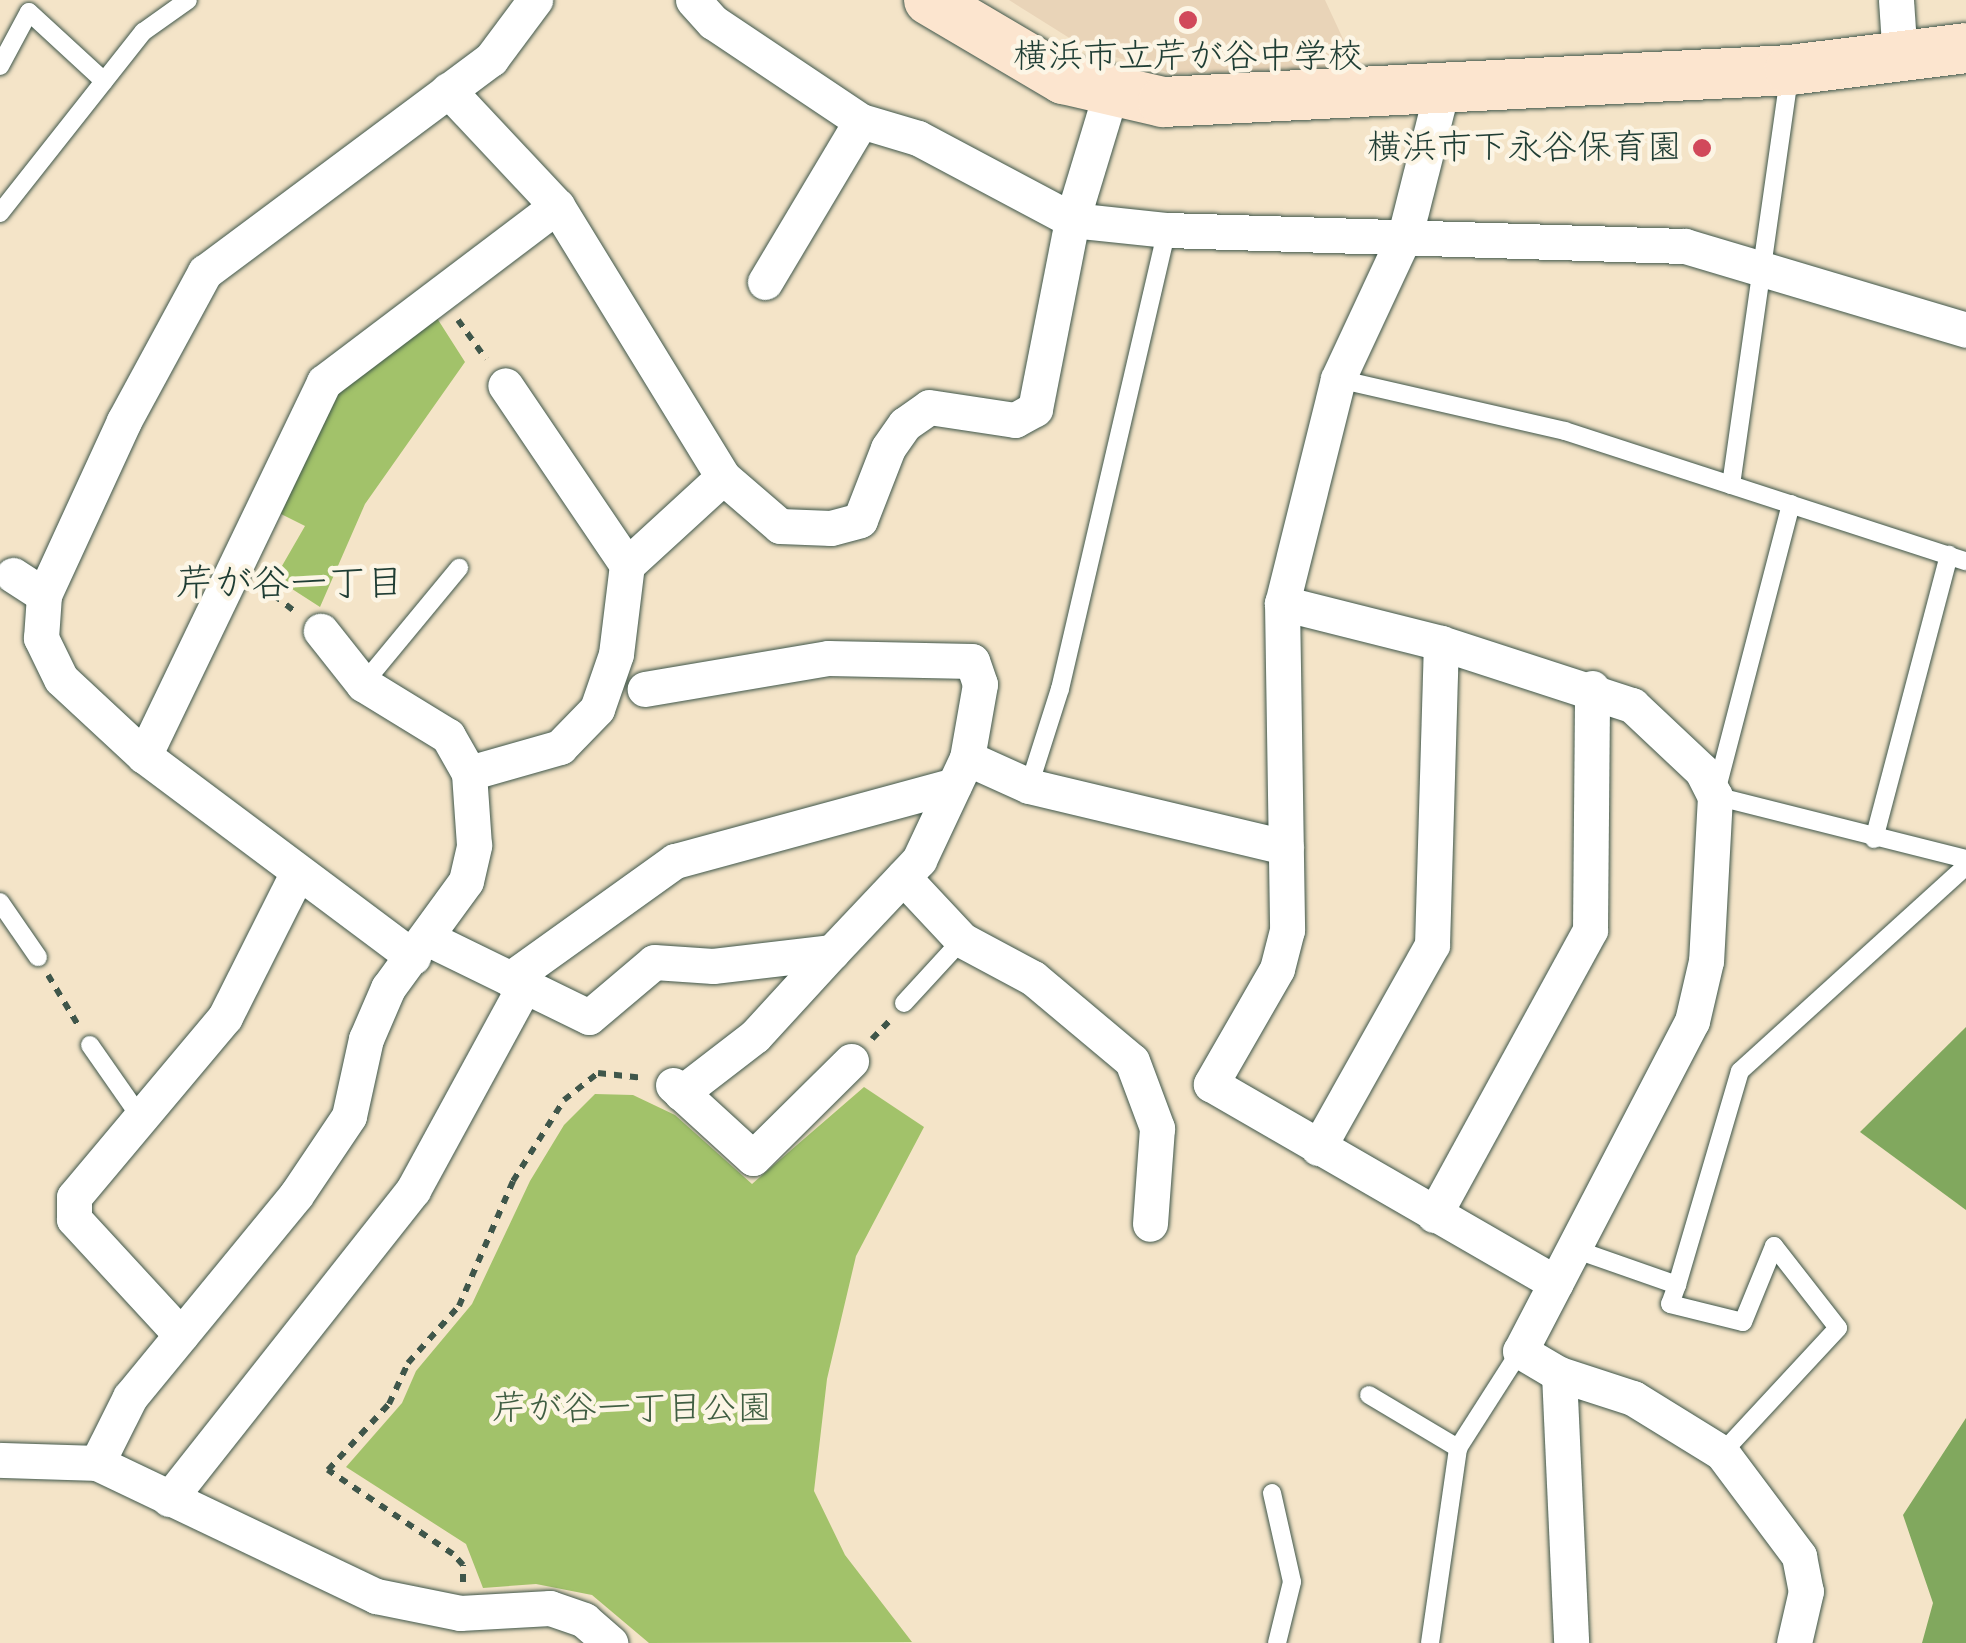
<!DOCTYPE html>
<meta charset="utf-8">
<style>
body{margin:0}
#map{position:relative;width:1966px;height:1643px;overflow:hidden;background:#f4e4c8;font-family:"Architects Daughter","Klee One",sans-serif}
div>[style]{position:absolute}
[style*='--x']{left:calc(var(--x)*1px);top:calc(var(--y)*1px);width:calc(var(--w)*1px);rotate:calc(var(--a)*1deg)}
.built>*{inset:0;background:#e9d4b8}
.green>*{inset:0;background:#a2c26a}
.forest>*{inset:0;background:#81a85e}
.path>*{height:6px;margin-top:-3px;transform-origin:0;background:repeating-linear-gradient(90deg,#3f564a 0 8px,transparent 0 16px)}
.roads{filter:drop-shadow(0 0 2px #3f564a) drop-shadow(0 0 2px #3f564a)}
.lane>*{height:18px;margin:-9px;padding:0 9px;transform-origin:9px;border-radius:9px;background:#fff}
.street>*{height:35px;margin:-17.5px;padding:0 17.5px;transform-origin:17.5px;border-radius:17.5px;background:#fff}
.secondary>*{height:50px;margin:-25px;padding:0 25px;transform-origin:25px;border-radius:25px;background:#fce5cf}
.dots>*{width:28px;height:28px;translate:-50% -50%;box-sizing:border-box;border:5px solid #fcf5e5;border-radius:50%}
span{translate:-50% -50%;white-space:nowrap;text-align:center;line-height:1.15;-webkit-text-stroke:9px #fcf5e5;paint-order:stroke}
.poi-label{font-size:35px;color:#1f3d34}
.right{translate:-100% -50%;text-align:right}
.park-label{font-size:35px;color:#405e42}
.neighbourhood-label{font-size:38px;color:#1f3d34}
</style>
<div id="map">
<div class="built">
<div style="clip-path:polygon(1009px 0,1325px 0,1344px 41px,1331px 65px,1315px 76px,1310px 69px,1174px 74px,1087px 49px)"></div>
</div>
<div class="green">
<div style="clip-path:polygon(435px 315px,465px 362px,365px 504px,320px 607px,275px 578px,305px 526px,277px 512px,334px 392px)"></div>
<div style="clip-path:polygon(864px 1087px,924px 1127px,856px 1256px,827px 1379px,814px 1491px,845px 1555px,912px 1642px,649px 1643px,592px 1595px,536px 1584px,483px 1588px,466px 1544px,346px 1467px,402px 1403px,416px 1371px,472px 1304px,530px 1181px,564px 1125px,595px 1094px,633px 1095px,675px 1115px,752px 1184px)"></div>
</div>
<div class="forest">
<div style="clip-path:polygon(1966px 1027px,1966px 1210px,1860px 1132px)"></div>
<div style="clip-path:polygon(1966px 1418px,1966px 1643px,1922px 1643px,1933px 1603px,1903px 1515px)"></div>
</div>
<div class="path">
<div style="--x:458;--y:320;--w:48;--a:54.3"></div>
<div style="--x:261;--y:585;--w:42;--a:38.2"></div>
<div style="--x:48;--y:975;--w:58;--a:59"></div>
<div style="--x:872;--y:1039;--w:28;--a:-46"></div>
<div style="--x:463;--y:1582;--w:17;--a:-90"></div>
<div style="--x:463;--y:1565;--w:15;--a:-132"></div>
<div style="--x:453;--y:1554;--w:151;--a:-146.1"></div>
<div style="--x:328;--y:1470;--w:90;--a:-47.3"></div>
<div style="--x:389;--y:1404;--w:45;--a:-65.1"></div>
<div style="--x:408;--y:1363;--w:76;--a:-48.2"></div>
<div style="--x:459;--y:1306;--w:136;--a:-66.6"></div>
<div style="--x:513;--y:1181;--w:96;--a:-57.8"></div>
<div style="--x:564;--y:1100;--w:43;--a:-38.5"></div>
<div style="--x:598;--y:1073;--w:46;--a:6.2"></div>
</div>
<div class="roads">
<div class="lane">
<div style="--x:0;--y:66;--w:61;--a:-61.8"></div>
<div style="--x:29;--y:12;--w:102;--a:42.6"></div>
<div style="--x:0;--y:213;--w:231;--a:-51.7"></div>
<div style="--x:143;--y:32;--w:55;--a:-35.4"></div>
<div style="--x:1338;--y:379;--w:233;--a:12.9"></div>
<div style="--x:1565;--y:431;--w:422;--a:18"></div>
<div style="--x:1731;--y:485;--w:413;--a:-81.9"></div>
<div style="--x:1791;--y:504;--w:302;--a:104.6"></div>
<div style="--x:1715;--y:796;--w:259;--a:14.1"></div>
<div style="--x:363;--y:684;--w:151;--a:-50.4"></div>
<div style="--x:1029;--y:786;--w:102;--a:-72.3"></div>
<div style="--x:1060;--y:689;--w:471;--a:-76.9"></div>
<div style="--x:1874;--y:839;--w:294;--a:-75.2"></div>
<div style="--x:0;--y:902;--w:67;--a:55.4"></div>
<div style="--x:904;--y:1003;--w:86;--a:-47.4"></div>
<div style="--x:90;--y:1045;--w:89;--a:55.1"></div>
<div style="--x:1577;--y:1250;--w:106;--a:19.3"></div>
<div style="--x:1677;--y:1285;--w:223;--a:-73.6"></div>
<div style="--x:1740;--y:1071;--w:305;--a:-42.2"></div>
<div style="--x:1677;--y:1285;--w:20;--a:110"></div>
<div style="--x:1670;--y:1304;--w:75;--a:13.9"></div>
<div style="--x:1743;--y:1322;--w:82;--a:-67.8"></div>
<div style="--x:1774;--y:1246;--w:104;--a:52"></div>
<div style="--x:1838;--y:1328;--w:171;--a:132.9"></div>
<div style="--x:1369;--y:1395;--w:104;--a:30.8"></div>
<div style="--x:1272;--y:1493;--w:91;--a:77.3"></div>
<div style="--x:1292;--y:1582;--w:63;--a:103.8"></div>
<div style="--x:1430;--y:1643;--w:197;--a:-81.8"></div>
<div style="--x:1458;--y:1448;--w:115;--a:-57.4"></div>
</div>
<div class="street">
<div style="--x:693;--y:0;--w:30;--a:48"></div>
<div style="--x:713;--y:22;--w:178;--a:33.8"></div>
<div style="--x:861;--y:121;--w:59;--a:16.6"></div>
<div style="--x:918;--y:138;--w:174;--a:28"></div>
<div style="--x:1072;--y:220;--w:96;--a:6"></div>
<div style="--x:1167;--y:230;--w:518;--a:1.77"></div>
<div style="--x:1685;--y:246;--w:293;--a:16.6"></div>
<div style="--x:1896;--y:0;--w:58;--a:86.1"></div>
<div style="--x:448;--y:90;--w:159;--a:46.8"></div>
<div style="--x:557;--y:206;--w:318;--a:58.5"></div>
<div style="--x:723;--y:477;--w:130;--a:137.5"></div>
<div style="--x:1441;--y:93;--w:146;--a:104.2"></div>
<div style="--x:1405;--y:235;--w:159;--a:115"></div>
<div style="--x:1338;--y:379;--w:231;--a:104"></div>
<div style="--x:1282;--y:603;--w:327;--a:89.1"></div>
<div style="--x:1287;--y:930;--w:40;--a:104.4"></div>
<div style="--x:1277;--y:969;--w:133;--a:119.9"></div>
<div style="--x:1211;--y:1084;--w:398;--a:30"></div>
<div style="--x:765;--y:282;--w:187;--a:-59.2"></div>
<div style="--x:723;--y:477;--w:75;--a:40.7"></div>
<div style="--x:780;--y:526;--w:51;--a:2.2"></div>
<div style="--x:831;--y:528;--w:30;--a:-15"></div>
<div style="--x:860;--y:520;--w:77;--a:-68.7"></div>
<div style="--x:888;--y:448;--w:29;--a:-55"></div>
<div style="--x:905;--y:424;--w:29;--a:-35"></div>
<div style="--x:929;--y:407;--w:87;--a:8.6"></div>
<div style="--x:1015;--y:420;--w:23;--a:-29"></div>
<div style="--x:1035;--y:409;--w:193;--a:-78.9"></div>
<div style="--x:1072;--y:220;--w:134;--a:-73.1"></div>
<div style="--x:13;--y:575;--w:37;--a:33"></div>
<div style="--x:1282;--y:603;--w:164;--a:14.1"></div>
<div style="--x:1441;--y:643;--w:201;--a:18"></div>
<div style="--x:1632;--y:705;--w:96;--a:43.3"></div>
<div style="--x:1702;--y:771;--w:28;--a:63"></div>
<div style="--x:1715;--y:796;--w:165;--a:93.1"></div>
<div style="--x:1706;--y:961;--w:62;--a:103.1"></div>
<div style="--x:1692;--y:1021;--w:372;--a:117.5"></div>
<div style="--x:1520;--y:1351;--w:45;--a:30.5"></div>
<div style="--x:1559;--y:1374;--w:269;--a:87.4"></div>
<div style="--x:144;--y:756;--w:415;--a:-64.3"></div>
<div style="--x:324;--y:382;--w:292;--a:-37.1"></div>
<div style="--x:967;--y:758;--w:68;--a:24.3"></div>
<div style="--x:1029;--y:786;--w:264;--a:13.4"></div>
<div style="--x:469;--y:773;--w:95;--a:-15.9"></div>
<div style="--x:560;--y:747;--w:53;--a:-45.8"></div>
<div style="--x:597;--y:709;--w:58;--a:-70.9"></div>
<div style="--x:616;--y:654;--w:90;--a:-83"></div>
<div style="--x:627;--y:565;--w:217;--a:-124.1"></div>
<div style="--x:903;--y:877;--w:86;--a:46.9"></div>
<div style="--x:962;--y:940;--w:81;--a:28.2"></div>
<div style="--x:1033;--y:978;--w:129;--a:40"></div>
<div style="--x:1132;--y:1061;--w:72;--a:69.5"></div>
<div style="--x:1157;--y:1128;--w:96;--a:94.2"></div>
<div style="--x:427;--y:938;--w:180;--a:26"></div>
<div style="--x:589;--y:1017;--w:85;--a:-40.2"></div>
<div style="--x:654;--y:962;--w:59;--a:3.9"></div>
<div style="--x:713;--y:966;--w:120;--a:-6.7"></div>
<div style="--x:832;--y:952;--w:127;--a:-46.6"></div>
<div style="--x:919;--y:860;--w:113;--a:-64.8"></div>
<div style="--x:967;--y:758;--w:75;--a:-80"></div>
<div style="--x:980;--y:684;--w:24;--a:-109"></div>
<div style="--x:972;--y:661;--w:144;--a:-178.8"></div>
<div style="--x:828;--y:658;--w:186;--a:170.4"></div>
<div style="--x:413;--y:957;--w:336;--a:-143.2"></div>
<div style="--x:144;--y:756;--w:113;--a:-137.1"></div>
<div style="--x:61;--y:679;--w:46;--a:-116"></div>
<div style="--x:41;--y:638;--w:43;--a:-86"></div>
<div style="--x:44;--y:595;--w:192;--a:-65.3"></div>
<div style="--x:124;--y:421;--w:170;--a:-61.5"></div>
<div style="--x:205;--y:272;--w:357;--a:-36.7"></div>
<div style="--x:491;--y:59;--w:74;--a:-53.3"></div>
<div style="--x:510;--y:979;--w:203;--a:-35.6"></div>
<div style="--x:675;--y:861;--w:289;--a:-15.2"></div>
<div style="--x:673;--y:1085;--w:108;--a:42.4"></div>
<div style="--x:753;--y:1158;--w:138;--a:-44.7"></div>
<div style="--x:681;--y:1093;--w:93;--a:-37.6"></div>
<div style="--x:755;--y:1036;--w:114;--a:-47.5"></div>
<div style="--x:1318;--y:1148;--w:233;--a:-60.7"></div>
<div style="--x:1432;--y:945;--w:302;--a:-88.3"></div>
<div style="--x:1434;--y:1215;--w:325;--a:-61.3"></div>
<div style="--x:1590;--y:930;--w:242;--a:-89.5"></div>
<div style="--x:181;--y:1335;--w:158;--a:-132.7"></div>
<div style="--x:74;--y:1219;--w:22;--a:-90"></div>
<div style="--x:74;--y:1197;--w:235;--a:-50"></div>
<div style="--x:225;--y:1017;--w:162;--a:-63.3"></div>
<div style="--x:1559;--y:1374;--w:78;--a:18"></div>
<div style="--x:1633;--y:1398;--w:105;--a:31.7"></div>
<div style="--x:1722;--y:1453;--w:129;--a:53.2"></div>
<div style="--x:1799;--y:1556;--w:36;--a:79"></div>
<div style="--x:1806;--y:1591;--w:53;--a:103"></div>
<div style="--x:0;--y:1460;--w:97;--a:1.8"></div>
<div style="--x:97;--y:1463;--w:309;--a:25.5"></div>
<div style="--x:376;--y:1596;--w:86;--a:11.4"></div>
<div style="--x:460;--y:1613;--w:90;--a:-3.2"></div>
<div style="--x:550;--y:1608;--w:36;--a:19"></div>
<div style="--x:584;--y:1620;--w:35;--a:41"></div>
<div style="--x:97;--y:1463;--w:74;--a:-63.4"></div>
<div style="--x:130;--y:1397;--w:261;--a:-50.6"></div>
<div style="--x:296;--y:1195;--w:95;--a:-56.1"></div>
<div style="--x:349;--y:1116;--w:79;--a:-77.6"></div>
<div style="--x:366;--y:1039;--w:56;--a:-66.7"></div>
<div style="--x:388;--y:988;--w:132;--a:-53.9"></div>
<div style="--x:466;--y:881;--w:37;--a:-77"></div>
<div style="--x:474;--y:845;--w:72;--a:-94"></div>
<div style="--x:469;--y:773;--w:43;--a:-119.6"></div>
<div style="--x:448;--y:736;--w:100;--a:-148.5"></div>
<div style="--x:363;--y:684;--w:68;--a:-128.4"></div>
<div style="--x:169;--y:1499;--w:394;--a:-51.7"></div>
<div style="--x:413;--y:1190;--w:232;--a:-61.4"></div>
</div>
<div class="secondary">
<div style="--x:929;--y:0;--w:156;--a:30.5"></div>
<div style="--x:1063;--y:79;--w:103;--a:13"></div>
<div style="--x:1163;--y:102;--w:628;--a:-2.92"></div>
<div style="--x:1790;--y:70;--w:177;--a:-7.1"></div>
</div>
</div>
<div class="dots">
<div style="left:1188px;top:20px;background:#d1495b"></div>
<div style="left:1702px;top:148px;background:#d1495b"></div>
</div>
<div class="poi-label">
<span style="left:1188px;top:57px">横浜市立芹が谷中学校</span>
<span class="right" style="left:1682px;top:148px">横浜市下永谷保育園</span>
</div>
<div class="park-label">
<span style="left:632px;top:1409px">芹が谷一丁目公園</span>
</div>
<div class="neighbourhood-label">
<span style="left:290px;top:585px">芹が谷一丁目</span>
</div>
</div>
